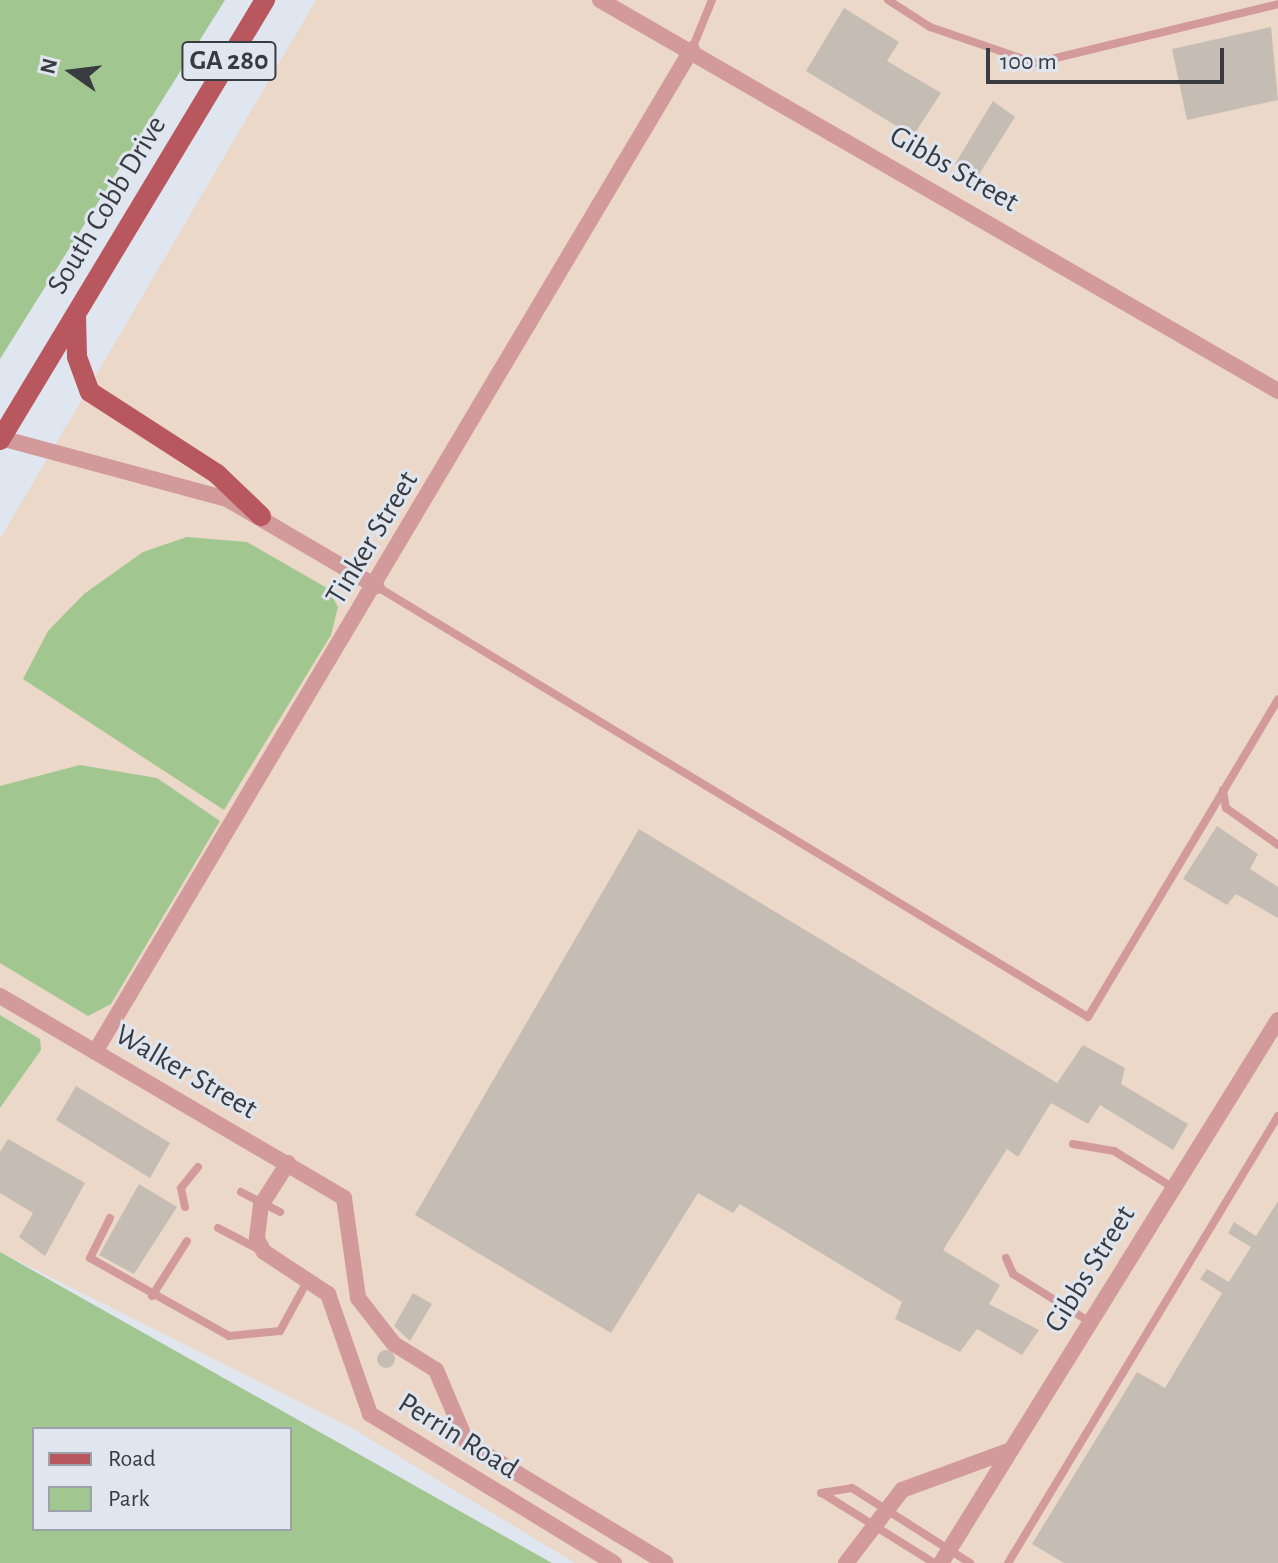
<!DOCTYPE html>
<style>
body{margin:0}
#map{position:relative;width:1278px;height:1563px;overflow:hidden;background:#e0e6f0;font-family:"Alegreya Sans",sans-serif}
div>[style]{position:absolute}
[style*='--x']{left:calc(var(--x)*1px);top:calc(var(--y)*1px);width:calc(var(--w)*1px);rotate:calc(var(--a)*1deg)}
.industrial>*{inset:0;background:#ebd8c8}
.green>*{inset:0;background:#a2c68f}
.building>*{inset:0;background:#c5bdb4}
.round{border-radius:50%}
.service>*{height:8px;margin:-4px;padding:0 4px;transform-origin:4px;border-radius:4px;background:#d29a9b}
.minor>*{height:16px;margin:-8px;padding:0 8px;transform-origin:8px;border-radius:8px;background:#d29a9b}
.primary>*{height:20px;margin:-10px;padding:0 10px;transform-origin:10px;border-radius:10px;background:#b8575d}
span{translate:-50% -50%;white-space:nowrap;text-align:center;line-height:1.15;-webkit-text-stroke:6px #e0e6f0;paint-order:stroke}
.shield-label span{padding:2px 6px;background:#e0e6f0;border:2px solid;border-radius:6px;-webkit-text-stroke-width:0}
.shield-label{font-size:28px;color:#383b3f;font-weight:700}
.street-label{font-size:30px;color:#383b3f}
.legend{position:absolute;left:32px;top:1427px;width:260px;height:104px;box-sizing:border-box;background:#e0e6f0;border:2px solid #9da2a9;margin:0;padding:10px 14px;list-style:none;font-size:24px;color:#383b3f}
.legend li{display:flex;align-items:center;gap:16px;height:40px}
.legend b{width:40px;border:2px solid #9da2a9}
.north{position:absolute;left:32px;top:32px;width:80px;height:80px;-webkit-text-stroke:6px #e0e6f0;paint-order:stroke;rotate:284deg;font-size:22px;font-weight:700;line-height:32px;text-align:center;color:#383b3f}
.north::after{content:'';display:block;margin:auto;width:28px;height:36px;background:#383b3f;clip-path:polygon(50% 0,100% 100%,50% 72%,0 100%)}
.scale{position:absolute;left:986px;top:48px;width:238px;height:36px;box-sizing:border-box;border:4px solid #383b3f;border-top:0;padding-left:10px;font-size:24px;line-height:28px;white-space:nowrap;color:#383b3f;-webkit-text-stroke:6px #e0e6f0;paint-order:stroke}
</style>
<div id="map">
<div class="industrial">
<div style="clip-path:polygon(316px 0,1278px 0,1278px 1563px,575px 1563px,350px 1427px,0 1252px,0 1108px,41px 1050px,40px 1039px,0 1015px,0 539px)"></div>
</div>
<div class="green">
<div style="clip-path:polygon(0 0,225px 0,0 359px)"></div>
<div style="clip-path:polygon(187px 537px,247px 542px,327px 588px,338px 607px,331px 635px,224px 810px,23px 679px,48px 631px,84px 594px,143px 552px)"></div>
<div style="clip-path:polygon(80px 765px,157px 778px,220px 821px,111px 1004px,88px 1016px,0 963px,0 786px)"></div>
<div style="clip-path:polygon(0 1015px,40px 1039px,41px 1050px,0 1108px)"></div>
<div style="clip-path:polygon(evenodd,0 1252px,48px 1279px,552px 1563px,0 1563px,0 1252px,34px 1429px,290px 1429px,290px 1529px,34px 1529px,34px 1429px)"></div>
</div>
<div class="building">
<div style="clip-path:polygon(844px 8px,899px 42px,887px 61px,941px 93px,913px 136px,806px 71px)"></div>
<div style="clip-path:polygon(1271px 27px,1278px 100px,1187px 120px,1172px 49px)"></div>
<div style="clip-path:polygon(993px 101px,1015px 117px,976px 179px,955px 164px)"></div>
<div style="clip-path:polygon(1217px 826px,1258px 854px,1250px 869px,1278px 887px,1278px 918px,1236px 894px,1227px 905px,1183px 879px)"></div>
<div style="clip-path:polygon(639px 829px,1057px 1083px,1083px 1045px,1125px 1068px,1121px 1084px,1188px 1124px,1173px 1150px,1100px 1105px,1088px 1124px,1051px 1103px,1018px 1157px,1007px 1149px,943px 1250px,1000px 1285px,989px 1304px,1039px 1330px,1022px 1355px,977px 1329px,960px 1352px,895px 1319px,902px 1302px,740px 1204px,733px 1213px,698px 1193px,611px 1333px,415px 1215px)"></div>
<div style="clip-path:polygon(76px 1086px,170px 1143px,150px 1178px,56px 1120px)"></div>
<div style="clip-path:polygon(8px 1139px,85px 1183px,45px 1256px,19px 1237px,33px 1213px,0 1193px,0 1152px)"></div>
<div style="clip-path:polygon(139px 1184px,177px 1207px,134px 1274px,99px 1255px)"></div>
<div style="clip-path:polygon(1278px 1201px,1278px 1563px,1064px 1563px,1032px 1544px,1137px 1372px,1165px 1388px,1222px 1293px,1200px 1279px,1207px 1269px,1229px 1282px,1251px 1247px,1228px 1233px,1234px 1222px,1256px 1236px)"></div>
<div style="clip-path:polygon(413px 1293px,432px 1304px,410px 1341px,394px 1326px)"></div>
<div class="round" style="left:377px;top:1350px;width:18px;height:18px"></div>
</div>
<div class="service">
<div style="--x:888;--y:0;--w:50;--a:32.7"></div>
<div style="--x:930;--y:27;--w:111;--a:18.9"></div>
<div style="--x:1035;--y:63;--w:250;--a:-13.6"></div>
<div style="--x:692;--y:49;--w:53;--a:-67.8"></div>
<div style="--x:376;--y:586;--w:832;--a:31.19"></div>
<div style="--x:1088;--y:1017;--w:370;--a:-59.1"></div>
<div style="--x:1223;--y:790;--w:18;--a:81"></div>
<div style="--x:1226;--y:808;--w:64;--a:35.4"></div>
<div style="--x:1073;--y:1144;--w:42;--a:9.7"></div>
<div style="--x:1114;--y:1151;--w:70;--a:31.7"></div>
<div style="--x:241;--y:1192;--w:44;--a:27.1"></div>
<div style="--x:185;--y:1207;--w:19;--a:-102"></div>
<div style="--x:181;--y:1188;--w:27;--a:-51"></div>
<div style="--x:110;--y:1218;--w:45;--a:116.6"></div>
<div style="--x:90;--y:1258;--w:159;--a:29.3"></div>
<div style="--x:229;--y:1336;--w:51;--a:-5.6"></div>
<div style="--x:280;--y:1331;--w:58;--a:-61.2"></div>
<div style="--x:218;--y:1228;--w:47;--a:27.6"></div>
<div style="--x:1006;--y:1258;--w:17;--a:66"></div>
<div style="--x:1013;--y:1274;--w:91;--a:31.9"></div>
<div style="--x:152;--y:1296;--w:65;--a:-57.5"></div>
<div style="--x:821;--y:1493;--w:31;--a:-9"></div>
<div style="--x:852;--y:1488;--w:140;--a:32.4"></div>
<div style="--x:822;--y:1493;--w:132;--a:32"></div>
<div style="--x:1008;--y:1563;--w:522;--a:-58.87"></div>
</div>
<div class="minor">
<div style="--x:600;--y:0;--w:783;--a:29.97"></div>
<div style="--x:1;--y:438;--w:234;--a:15.1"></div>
<div style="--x:227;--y:499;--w:173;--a:30.3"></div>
<div style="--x:0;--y:996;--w:399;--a:30.4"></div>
<div style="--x:344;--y:1198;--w:101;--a:82"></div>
<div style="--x:358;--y:1298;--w:58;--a:52"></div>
<div style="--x:394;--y:1344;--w:49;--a:31.8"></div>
<div style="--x:436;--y:1370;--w:79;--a:67"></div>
<div style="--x:467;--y:1443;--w:232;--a:31.1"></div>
<div style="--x:95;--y:1052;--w:1167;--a:-59.24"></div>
<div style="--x:288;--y:1163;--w:50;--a:122.7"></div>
<div style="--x:261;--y:1205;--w:34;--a:97"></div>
<div style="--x:257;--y:1239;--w:15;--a:62"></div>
<div style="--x:264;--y:1252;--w:77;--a:33.3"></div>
<div style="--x:328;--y:1294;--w:127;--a:70.7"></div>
<div style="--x:370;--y:1414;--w:286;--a:31.4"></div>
<div style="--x:846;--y:1563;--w:92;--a:-52.5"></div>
<div style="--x:902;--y:1490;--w:116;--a:-20.2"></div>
<div style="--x:941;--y:1563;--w:639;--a:-58.18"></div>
</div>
<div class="primary">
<div style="--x:76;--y:315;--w:42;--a:88.6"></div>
<div style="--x:77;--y:357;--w:37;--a:70"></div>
<div style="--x:90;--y:392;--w:151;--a:32.8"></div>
<div style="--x:217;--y:474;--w:61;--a:43.7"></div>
<div style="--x:0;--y:440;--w:514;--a:-58.94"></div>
</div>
<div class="shield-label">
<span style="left:229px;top:61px">GA 280</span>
</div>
<div class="street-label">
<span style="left:954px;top:169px;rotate:30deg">Gibbs Street</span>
<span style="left:107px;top:205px;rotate:-59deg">South Cobb Drive</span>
<span style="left:372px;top:538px;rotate:-59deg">Tinker Street</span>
<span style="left:186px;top:1072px;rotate:30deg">Walker Street</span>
<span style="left:1090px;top:1269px;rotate:-58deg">Gibbs Street</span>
<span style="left:458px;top:1436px;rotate:32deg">Perrin Road</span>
</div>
<ul class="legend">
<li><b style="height:10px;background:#b8575d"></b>Road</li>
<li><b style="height:22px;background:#a2c68f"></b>Park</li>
</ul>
<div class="north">N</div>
<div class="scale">100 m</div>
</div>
